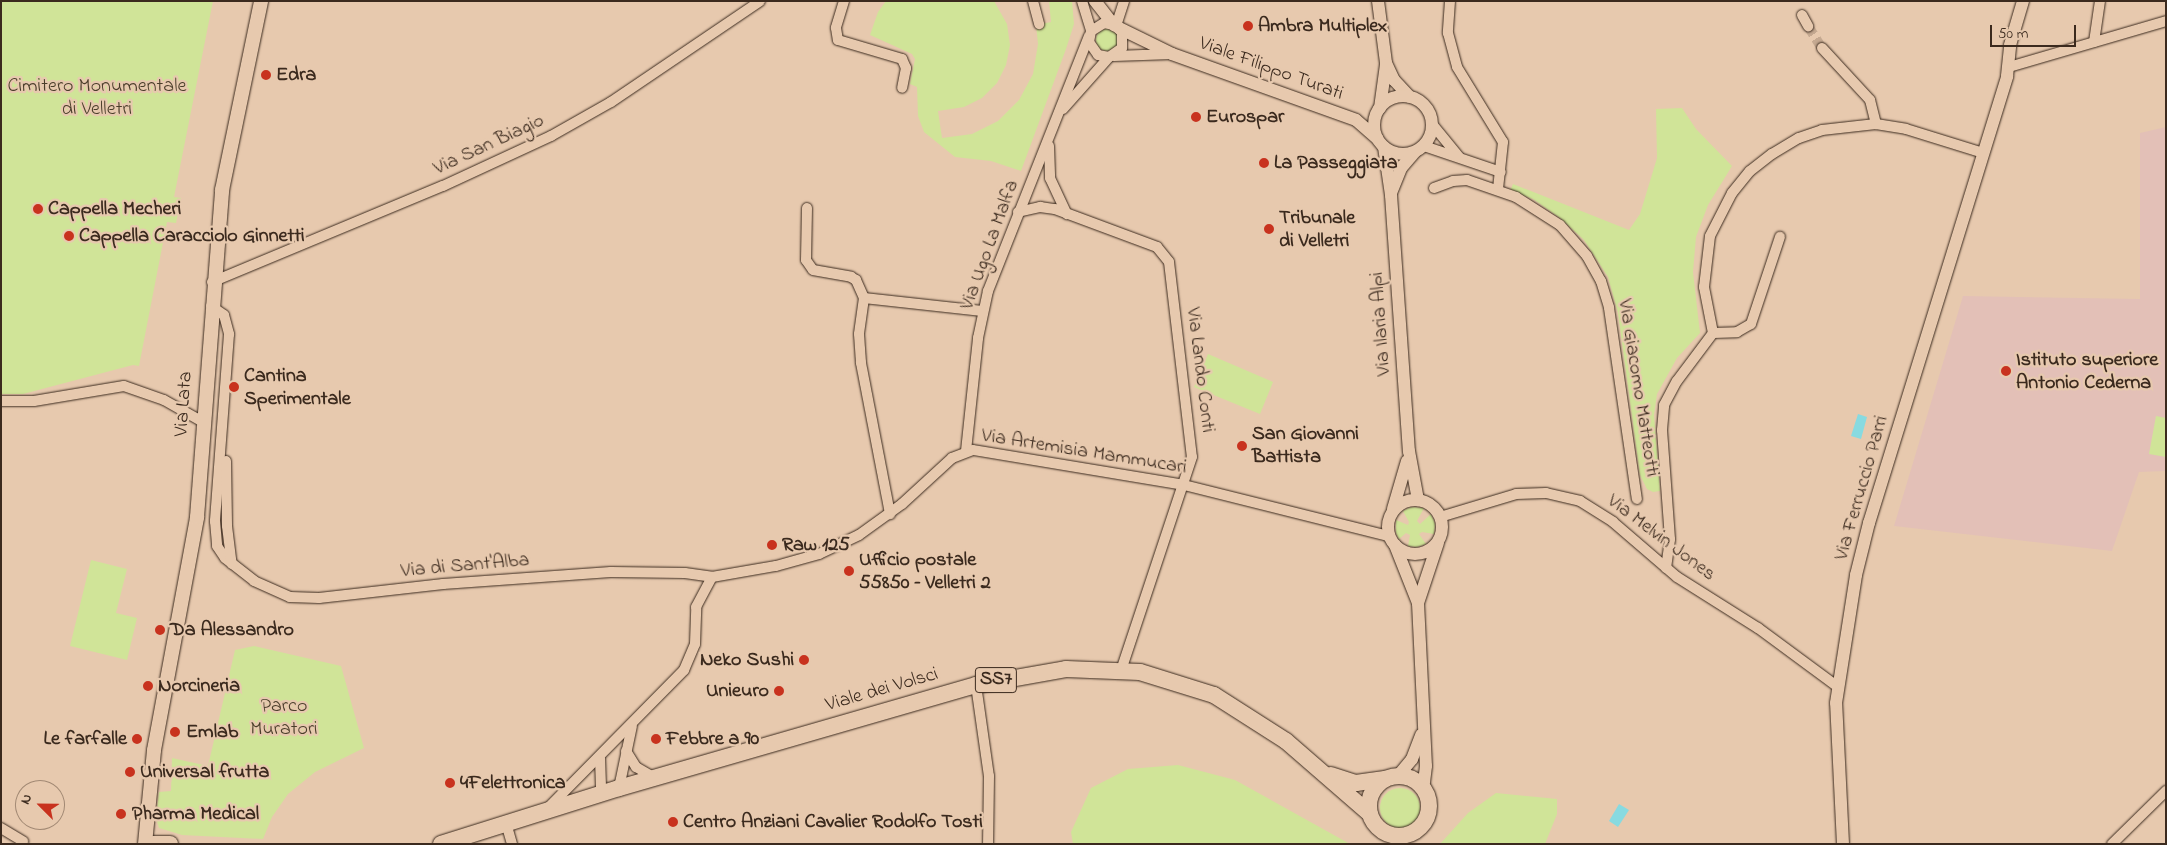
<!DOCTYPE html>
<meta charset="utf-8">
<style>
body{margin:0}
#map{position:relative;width:2167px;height:845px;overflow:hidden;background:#e7c9ae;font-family:"Indie Flower",sans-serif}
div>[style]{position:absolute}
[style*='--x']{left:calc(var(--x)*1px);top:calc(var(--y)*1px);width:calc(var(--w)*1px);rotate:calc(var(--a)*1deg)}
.built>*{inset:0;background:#e3c0b7}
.green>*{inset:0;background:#d0e498}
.round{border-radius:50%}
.water>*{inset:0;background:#88dae0}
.minor-tunnel>*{height:10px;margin-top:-5px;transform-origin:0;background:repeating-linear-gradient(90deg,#c5a991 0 10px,transparent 0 15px)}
.roads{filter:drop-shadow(0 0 1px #3b2a1e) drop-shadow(0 0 1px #3b2a1e)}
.minor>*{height:10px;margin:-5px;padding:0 5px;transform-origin:5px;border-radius:5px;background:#e7c9ae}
.tertiary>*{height:12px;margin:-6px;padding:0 6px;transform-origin:6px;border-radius:6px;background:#e7c9ae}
.tertiary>.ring{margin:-6px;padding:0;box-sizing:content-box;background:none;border:12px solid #e7c9ae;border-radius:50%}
.secondary>*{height:14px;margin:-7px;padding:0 7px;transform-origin:7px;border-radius:7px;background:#e7c9ae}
.primary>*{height:16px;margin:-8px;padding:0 8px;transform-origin:8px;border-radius:8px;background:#e7c9ae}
.primary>.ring{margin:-8px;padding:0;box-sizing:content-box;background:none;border:16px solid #e7c9ae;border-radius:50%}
.dots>*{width:14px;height:14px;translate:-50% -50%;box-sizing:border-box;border:2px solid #e7c9ae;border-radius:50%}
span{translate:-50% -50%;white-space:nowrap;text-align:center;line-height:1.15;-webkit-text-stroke:4.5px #e7c9ae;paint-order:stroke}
.shield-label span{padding:1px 4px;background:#e7c9ae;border:1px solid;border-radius:4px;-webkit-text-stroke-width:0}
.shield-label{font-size:19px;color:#3b2a1e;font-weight:700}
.poi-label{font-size:20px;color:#3b2a1e;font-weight:700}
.left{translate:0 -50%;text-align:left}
.right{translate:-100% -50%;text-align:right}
.street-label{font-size:20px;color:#3b2a1e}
.park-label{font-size:20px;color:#4a3d2a}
.frame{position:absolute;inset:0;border:2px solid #3b2a1e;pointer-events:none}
.north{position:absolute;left:15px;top:780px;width:50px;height:50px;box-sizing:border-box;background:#e7c9ae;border:1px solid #a28974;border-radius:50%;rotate:293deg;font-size:14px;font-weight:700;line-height:20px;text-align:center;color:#3b2a1e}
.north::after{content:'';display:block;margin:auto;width:18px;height:22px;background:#c8321e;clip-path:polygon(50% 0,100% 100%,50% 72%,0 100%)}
.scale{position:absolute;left:1990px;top:25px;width:86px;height:22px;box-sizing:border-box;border:2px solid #3b2a1e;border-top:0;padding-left:6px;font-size:15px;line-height:18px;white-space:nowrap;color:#3b2a1e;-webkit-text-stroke:4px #e7c9ae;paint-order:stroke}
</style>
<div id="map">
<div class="built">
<div style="clip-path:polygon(2166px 127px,2166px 471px,2139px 472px,2112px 551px,1894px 526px,1963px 296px,2140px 299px,2140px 133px)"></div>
</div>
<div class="green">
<div style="clip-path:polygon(1px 1px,213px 1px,174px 197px,181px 198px,176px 223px,167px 222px,139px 366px,133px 365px,23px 394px,1px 394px)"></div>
<div style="clip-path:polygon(886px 1px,994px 1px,1007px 24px,1010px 45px,1006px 65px,997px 83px,982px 98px,964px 107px,938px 111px,942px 138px,972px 134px,998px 121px,1019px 100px,1033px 74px,1038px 44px,1036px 25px,1051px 22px,1049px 1px,1072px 1px,1074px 24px,1066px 49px,1021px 171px,991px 161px,955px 157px,924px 132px,918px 116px,917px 87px,910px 84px,915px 59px,912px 54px,870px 35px,878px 12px)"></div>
<div class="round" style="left:1096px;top:29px;width:22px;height:22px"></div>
<div style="clip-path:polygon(1682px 108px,1696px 129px,1732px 166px,1708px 205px,1696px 237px,1693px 272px,1700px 333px,1677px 358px,1657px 394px,1654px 415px,1660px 491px,1653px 492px,1647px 489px,1640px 475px,1618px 313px,1608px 277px,1584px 240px,1560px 218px,1533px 199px,1510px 191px,1513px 184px,1629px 230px,1640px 214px,1657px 158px,1656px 109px)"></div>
<div style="clip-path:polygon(1208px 354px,1273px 382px,1260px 414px,1194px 387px)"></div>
<div style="clip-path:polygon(2156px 416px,2166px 418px,2166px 457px,2149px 454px)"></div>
<div style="clip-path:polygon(1411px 507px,1424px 508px,1417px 521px,1420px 524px,1431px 514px,1435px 524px,1434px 534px,1422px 532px,1419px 534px,1426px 544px,1417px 547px,1408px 546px,1410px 535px,1406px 533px,1399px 539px,1396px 533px,1396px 520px,1408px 525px,1409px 522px,1403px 511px)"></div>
<div style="clip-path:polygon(91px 560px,127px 569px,116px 613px,137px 618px,127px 660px,70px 646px)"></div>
<div style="clip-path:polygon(254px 646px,341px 666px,364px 748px,315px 772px,288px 794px,272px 817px,263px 839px,182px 835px,159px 828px,156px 818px,159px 792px,171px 791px,172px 758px,208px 766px,235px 650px)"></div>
<div style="clip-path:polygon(1178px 765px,1235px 780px,1350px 844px,1073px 844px,1071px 832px,1091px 788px,1128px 769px)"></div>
<div class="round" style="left:1380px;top:788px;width:40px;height:40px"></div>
<div style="clip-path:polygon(1496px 793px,1557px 799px,1557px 814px,1545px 844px,1440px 844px,1468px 813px)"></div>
</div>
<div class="water">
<div style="clip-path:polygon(1858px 414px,1867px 417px,1861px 439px,1851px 436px)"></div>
<div style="clip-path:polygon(1619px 804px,1629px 810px,1618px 827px,1609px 821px)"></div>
</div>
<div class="minor-tunnel">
<div style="--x:1808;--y:26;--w:26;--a:58"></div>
</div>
<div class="roads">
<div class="minor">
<div style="--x:844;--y:1;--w:28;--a:107"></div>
<div style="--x:836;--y:28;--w:12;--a:81"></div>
<div style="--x:838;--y:40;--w:67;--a:16.5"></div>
<div style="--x:902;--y:59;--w:10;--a:66"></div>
<div style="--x:906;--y:68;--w:20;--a:101"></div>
<div style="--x:1033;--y:1;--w:24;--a:75"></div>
<div style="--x:1082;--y:1;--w:31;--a:73"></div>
<div style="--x:1450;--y:1;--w:32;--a:94"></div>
<div style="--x:1448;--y:33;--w:35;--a:75"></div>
<div style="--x:1457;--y:67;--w:88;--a:58.5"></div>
<div style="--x:1503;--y:142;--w:47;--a:96.1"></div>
<div style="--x:1802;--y:15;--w:13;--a:61"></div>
<div style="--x:1116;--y:26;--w:26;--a:-72"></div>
<div style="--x:2094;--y:42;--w:41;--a:-81.7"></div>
<div style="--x:1822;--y:48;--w:71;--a:47.3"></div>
<div style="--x:1870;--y:100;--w:25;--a:76"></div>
<div style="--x:1114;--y:56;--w:58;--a:-2"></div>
<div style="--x:2009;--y:67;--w:164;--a:-16.3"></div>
<div style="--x:1063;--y:109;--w:69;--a:-48.5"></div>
<div style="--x:1109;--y:57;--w:16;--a:-35"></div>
<div style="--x:1122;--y:48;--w:16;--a:-90"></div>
<div style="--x:1122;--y:32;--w:11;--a:-139"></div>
<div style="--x:1114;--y:25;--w:10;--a:-169"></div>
<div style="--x:1104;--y:23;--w:15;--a:148"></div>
<div style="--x:1091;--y:31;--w:11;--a:100"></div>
<div style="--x:1089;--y:42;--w:16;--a:55"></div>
<div style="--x:1098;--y:55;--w:11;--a:10"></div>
<div style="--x:1432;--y:124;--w:43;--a:50.7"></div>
<div style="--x:1049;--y:146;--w:32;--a:88"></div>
<div style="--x:1050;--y:178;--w:40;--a:65"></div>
<div style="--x:1424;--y:146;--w:81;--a:18.7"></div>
<div style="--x:1434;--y:188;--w:20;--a:-20"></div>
<div style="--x:1453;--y:181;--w:14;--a:-4"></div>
<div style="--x:1467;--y:180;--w:52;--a:19.1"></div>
<div style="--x:1516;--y:197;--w:52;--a:32.5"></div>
<div style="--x:1560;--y:225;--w:41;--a:48.9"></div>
<div style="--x:1587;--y:256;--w:29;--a:61"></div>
<div style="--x:1601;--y:281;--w:28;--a:73"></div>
<div style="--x:1609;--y:308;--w:193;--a:81.7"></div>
<div style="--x:807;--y:208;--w:52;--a:91.1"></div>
<div style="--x:806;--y:260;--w:12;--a:55"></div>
<div style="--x:813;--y:270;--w:39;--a:10"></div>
<div style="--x:851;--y:277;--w:6;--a:31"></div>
<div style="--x:856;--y:280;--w:20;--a:66"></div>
<div style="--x:864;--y:298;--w:119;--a:6.3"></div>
<div style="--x:1018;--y:212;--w:23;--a:-13"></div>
<div style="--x:1040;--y:207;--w:15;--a:8"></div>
<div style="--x:1055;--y:209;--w:109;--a:20.4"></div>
<div style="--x:1157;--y:247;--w:19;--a:51"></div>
<div style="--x:1169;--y:262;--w:196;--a:83.3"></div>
<div style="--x:1192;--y:457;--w:225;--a:108.4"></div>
<div style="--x:212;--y:282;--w:250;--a:-22.6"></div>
<div style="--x:443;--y:186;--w:119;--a:-24.8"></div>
<div style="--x:551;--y:136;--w:69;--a:-29.5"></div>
<div style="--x:611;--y:102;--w:180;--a:-34.1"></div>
<div style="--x:864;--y:298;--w:36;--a:98"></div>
<div style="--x:859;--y:334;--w:29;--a:86"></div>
<div style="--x:861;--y:363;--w:154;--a:79.1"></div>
<div style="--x:211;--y:306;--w:16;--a:35"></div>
<div style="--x:224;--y:315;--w:20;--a:75"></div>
<div style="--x:229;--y:334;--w:188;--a:94.3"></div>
<div style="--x:215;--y:521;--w:25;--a:85"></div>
<div style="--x:217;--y:546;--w:14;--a:56"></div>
<div style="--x:225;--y:558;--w:37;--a:38"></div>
<div style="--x:254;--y:581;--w:39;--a:24"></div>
<div style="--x:290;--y:597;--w:29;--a:2"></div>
<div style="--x:319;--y:598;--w:125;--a:-6.4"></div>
<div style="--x:443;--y:584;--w:168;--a:-4.1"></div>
<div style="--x:611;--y:572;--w:74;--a:0.8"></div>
<div style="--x:685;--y:573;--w:27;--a:8"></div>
<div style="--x:712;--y:577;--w:65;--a:-9.8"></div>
<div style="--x:776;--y:566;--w:45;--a:-15.6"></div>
<div style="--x:819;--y:554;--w:44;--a:-25.4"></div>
<div style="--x:859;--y:535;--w:53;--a:-35.8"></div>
<div style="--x:902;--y:504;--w:68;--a:-42.6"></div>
<div style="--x:952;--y:458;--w:22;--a:-21"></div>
<div style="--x:973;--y:450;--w:214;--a:9.4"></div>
<div style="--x:1184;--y:485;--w:211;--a:14"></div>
<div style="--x:1713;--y:333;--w:47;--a:-101.1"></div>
<div style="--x:1704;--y:287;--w:51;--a:-83.3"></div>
<div style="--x:1710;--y:236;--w:48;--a:-62.9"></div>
<div style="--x:1732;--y:193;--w:28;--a:-51"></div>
<div style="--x:1750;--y:171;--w:28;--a:-38"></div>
<div style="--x:1772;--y:154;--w:31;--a:-31"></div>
<div style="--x:1799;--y:138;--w:24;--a:-19"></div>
<div style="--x:1822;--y:130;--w:54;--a:-6.3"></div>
<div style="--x:1876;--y:124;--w:30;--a:9"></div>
<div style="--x:1906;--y:129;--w:81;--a:17.3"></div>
<div style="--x:1;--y:401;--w:33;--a:0"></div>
<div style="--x:34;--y:401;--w:91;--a:-9.5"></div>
<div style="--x:124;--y:386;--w:42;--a:19.3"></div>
<div style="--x:164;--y:400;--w:45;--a:29.4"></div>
<div style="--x:966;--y:451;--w:114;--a:-83.9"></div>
<div style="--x:978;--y:338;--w:48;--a:-78"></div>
<div style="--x:988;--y:291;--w:274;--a:-68.4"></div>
<div style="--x:226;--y:461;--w:65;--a:89.1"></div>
<div style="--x:227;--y:526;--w:38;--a:83"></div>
<div style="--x:1440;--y:517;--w:79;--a:-16.8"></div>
<div style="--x:1516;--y:494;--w:30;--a:-2"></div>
<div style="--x:1546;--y:493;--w:35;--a:13"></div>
<div style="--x:1580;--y:501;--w:39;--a:32"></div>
<div style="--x:1613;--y:522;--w:84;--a:40.7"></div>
<div style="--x:1677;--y:577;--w:96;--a:32.2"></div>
<div style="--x:1758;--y:628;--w:99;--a:36.4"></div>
<div style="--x:1666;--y:568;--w:29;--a:-82"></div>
<div style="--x:1670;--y:539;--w:109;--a:-94.2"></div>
<div style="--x:1662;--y:430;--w:25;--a:-85"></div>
<div style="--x:1664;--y:405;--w:27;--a:-62"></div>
<div style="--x:1677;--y:381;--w:60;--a:-53.1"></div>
<div style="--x:1713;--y:333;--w:24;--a:-2"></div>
<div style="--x:1737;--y:332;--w:16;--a:-30"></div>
<div style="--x:1751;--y:324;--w:92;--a:-71.6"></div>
<div style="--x:976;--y:685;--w:92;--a:81.9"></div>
<div style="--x:989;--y:776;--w:68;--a:90.8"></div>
<div style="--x:626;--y:751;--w:19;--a:58"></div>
<div style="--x:636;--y:767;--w:22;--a:30"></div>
<div style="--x:600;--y:758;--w:36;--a:88"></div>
<div style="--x:619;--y:788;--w:63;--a:-78.2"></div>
<div style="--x:548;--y:808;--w:194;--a:-45.4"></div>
<div style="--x:684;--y:670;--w:28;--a:-67"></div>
<div style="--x:695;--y:644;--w:37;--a:-88"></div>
<div style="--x:696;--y:607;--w:34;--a:-62"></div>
<div style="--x:506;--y:823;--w:22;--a:74"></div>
<div style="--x:1;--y:828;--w:26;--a:31"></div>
<div style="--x:2112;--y:844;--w:76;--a:-44.5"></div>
</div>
<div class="tertiary">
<div style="--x:1095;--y:1;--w:31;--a:52"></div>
<div style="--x:1378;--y:1;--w:63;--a:82.6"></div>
<div style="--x:1386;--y:63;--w:19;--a:65"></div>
<div style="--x:1394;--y:80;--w:23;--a:47"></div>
<div style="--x:1119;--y:28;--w:59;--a:26.1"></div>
<div style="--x:1172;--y:54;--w:195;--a:19.7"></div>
<div style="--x:1356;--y:120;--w:28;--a:41"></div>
<div class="ring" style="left:1374px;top:96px;width:46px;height:46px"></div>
<div style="--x:1380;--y:108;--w:43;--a:-82.1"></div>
<div style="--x:1384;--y:147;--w:49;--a:81.7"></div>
<div style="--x:1391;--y:195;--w:257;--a:86"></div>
<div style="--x:1409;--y:451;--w:50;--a:79.6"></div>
<div style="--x:1391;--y:193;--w:27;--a:-68"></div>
<div style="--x:1401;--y:168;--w:21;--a:-49"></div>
<div class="ring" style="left:1388px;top:500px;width:42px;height:42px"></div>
<div style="--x:1393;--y:509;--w:50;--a:-73.7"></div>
<div style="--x:1395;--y:545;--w:62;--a:68.4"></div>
<div style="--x:1418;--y:603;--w:163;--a:87.2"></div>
<div style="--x:1426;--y:766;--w:24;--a:97"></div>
<div style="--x:1418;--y:603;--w:63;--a:-71.6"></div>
<div style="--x:1397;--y:777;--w:23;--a:-50"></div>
<div style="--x:1412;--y:759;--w:26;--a:-69"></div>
<div style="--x:1843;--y:844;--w:141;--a:-92.8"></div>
<div style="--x:1836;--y:703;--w:130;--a:-81.1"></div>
<div style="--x:1856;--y:575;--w:54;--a:-76"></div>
<div style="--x:1869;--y:523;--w:468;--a:-72.8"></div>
<div style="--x:2007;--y:76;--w:31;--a:-84"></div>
<div style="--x:2010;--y:45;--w:46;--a:-73.5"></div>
</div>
<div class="secondary">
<div style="--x:145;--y:844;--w:94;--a:-84.5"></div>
<div style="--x:154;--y:750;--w:237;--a:-79.5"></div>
<div style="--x:197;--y:517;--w:328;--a:-85.6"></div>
<div style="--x:222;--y:190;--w:193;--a:-78.3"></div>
</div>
<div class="primary">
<div style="--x:1331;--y:775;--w:26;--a:18"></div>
<div style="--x:1356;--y:783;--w:29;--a:-8"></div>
<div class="ring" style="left:1369px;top:776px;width:44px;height:44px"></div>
<div style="--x:153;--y:844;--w:17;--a:0"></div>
<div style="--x:441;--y:844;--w:187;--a:-17.5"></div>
<div style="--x:619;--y:788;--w:372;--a:-16.1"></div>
<div style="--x:976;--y:685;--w:91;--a:-10.1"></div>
<div style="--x:1066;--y:669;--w:74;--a:2.3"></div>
<div style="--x:1140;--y:672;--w:77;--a:17.3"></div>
<div style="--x:1214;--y:695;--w:85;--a:32.6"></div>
<div style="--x:1286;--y:741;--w:111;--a:41"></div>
</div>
</div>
<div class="dots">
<div style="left:1248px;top:26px;background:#c8321e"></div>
<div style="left:266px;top:75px;background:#c8321e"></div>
<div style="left:1196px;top:117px;background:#c8321e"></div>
<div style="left:1264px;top:163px;background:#c8321e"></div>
<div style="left:38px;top:209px;background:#c8321e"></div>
<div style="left:1269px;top:229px;background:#c8321e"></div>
<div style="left:69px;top:236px;background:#c8321e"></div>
<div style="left:2006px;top:371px;background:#c8321e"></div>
<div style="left:234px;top:387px;background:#c8321e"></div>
<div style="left:1242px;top:446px;background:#c8321e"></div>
<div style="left:772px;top:545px;background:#c8321e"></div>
<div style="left:849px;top:571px;background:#c8321e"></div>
<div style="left:160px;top:630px;background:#c8321e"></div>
<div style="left:804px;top:660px;background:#c8321e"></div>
<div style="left:148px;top:686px;background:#c8321e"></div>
<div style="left:779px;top:691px;background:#c8321e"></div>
<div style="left:175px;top:732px;background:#c8321e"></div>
<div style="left:137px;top:739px;background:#c8321e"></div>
<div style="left:656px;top:739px;background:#c8321e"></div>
<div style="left:130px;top:772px;background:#c8321e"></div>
<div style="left:450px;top:783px;background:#c8321e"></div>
<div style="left:121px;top:814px;background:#c8321e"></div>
<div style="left:673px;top:822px;background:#c8321e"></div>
</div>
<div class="shield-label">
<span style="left:996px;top:680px">SS7</span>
</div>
<div class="poi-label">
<span class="left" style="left:1258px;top:26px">Ambra Multiplex</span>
<span class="left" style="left:276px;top:75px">Edra</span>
<span class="left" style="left:1206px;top:117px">Eurospar</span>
<span class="left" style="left:1274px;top:163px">La Passeggiata</span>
<span class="left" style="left:48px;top:209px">Cappella Mecheri</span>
<span class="left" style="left:1279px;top:230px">Tribunale<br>di Velletri</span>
<span class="left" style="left:79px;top:236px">Cappella Caracciolo Ginnetti</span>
<span class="left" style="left:2016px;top:372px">Istituto superiore<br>Antonio Cederna</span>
<span class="left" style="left:244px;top:388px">Cantina<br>Sperimentale</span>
<span class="left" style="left:1252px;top:446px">San Giovanni<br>Battista</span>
<span class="left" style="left:782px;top:545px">Raw 125</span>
<span class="left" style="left:859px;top:572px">Ufficio postale<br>55850 – Velletri 2</span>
<span class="left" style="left:170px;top:630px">Da Alessandro</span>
<span class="right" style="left:794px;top:660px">Neko Sushi</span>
<span class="left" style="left:158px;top:686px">Norcineria</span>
<span class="right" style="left:769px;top:691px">Unieuro</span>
<span class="left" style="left:186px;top:732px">Emlab</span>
<span class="right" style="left:127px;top:739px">Le farfalle</span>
<span class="left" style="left:666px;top:739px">Febbre a 90</span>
<span class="left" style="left:140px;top:772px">Universal frutta</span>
<span class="left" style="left:460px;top:783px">4Felettronica</span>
<span class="left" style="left:132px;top:814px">Pharma Medical</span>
<span class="left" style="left:683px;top:822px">Centro Anziani Cavalier Rodolfo Tosti</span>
</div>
<div class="street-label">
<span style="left:1271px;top:69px;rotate:20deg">Viale Filippo Turati</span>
<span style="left:489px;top:145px;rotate:-25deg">Via San Biagio</span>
<span style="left:990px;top:245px;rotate:-70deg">Via Ugo La Malfa</span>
<span style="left:1381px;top:324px;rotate:-94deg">Via Ilaria Alpi</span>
<span style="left:1200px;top:370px;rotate:83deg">Via Lando Conti</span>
<span style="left:1638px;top:388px;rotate:81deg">Via Giacomo Matteotti</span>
<span style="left:184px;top:404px;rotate:-86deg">Via Lata</span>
<span style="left:1084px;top:452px;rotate:9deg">Via Artemisia Mammucari</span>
<span style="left:1862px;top:488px;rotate:-74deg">Via Ferruccio Parri</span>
<span style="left:1661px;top:538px;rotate:37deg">Via Melvin Jones</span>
<span style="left:465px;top:566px;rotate:-5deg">Via di Sant'Alba</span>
<span style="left:882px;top:690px;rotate:-16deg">Viale dei Volsci</span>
</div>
<div class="park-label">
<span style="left:97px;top:98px">Cimitero Monumentale<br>di Velletri</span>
<span style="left:284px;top:718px">Parco<br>Muratori</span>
</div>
<div class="frame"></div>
<div class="north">N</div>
<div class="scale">50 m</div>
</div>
